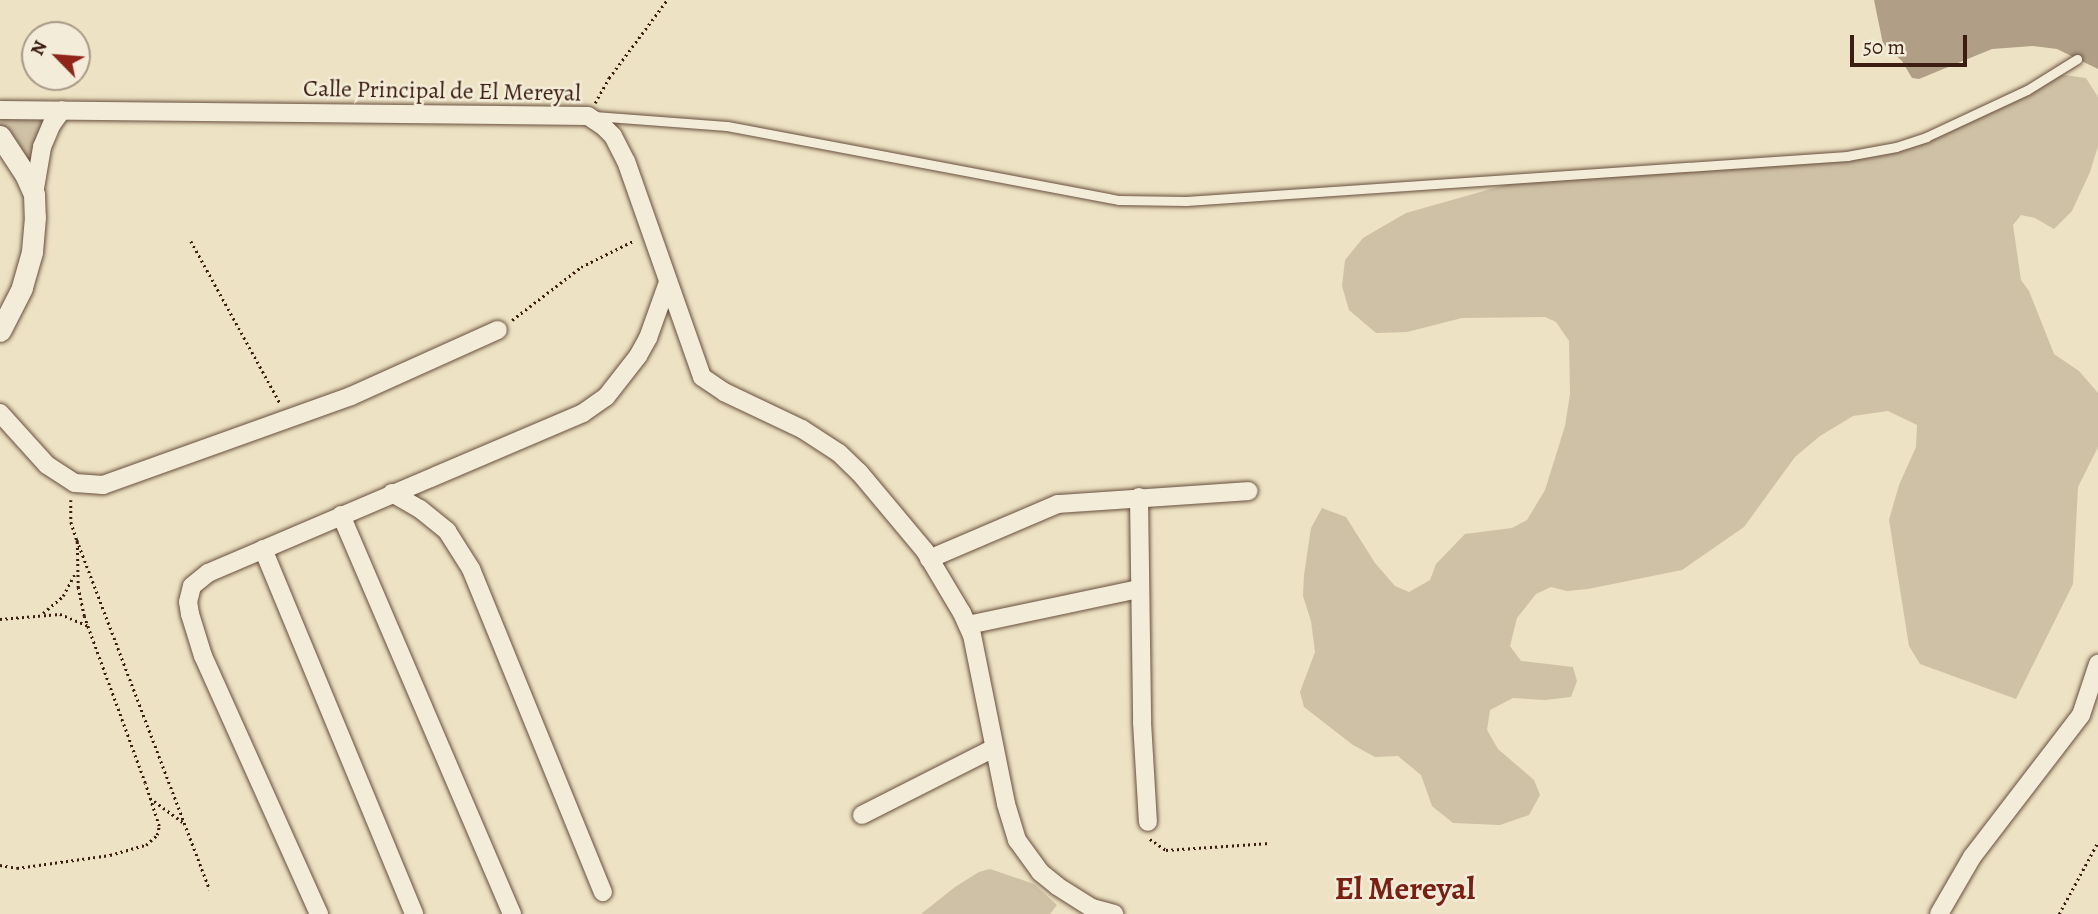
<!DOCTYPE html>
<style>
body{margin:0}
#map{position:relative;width:2098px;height:914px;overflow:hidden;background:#ede2c3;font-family:Alegreya,serif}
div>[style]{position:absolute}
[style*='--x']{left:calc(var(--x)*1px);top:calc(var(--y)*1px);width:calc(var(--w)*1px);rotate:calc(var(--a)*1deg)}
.green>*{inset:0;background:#cfc1a5}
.water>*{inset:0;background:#b09f86}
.path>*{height:2.5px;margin-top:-1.25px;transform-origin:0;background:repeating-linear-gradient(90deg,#3b1e11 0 2px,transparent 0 5.5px)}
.roads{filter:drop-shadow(0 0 2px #684f3e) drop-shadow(0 0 2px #684f3e)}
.service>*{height:9px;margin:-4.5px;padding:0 4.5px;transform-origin:4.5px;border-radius:4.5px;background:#f3ecd8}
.minor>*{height:18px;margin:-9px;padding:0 9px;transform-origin:9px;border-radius:9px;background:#f3ecd8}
.tertiary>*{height:21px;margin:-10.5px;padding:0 10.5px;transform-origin:10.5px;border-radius:10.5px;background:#f3ecd8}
span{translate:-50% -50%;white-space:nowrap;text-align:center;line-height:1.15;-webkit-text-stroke:5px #f3ecd8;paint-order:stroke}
.street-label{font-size:24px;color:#3b1e11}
.district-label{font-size:32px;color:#7a1f14;font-weight:700}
.north{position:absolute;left:21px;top:21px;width:70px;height:70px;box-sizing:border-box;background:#f3ecd8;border:2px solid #a99a88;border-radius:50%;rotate:295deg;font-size:19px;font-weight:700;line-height:28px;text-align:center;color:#3b1e11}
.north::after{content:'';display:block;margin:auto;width:24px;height:32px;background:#8f2418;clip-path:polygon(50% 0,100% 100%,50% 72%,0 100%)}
.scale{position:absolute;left:1850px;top:35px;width:117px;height:32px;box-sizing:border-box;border:4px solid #3b1e11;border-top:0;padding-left:9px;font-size:21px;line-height:24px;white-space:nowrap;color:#3b1e11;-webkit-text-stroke:5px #f3ecd8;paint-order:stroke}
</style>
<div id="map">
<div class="green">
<div style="clip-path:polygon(2050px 73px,2086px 78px,2098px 97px,2098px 146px,2090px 172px,2072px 211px,2054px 229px,2035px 218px,2021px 215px,2013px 225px,2021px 280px,2029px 291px,2054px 354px,2079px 371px,2098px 393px,2098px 447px,2078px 487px,2073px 584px,2016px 699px,1920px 664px,1909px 646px,1889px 520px,1899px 485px,1916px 447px,1917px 425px,1888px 411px,1853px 416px,1820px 436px,1795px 457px,1744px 527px,1682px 570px,1588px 589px,1567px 591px,1551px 587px,1536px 594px,1517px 618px,1510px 646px,1521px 661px,1573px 667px,1577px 681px,1571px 697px,1545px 700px,1513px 698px,1490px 710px,1487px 730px,1498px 749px,1534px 780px,1540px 795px,1529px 815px,1500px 825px,1453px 823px,1432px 806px,1421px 775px,1398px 756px,1375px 757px,1353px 745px,1304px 707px,1300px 692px,1315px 652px,1311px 621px,1303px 596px,1304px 575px,1311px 528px,1322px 508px,1346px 517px,1375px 563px,1395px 586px,1409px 592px,1430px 580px,1436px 564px,1465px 534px,1512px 528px,1527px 520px,1545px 490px,1565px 426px,1570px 394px,1569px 341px,1556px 322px,1545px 317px,1462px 318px,1407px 332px,1376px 333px,1349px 310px,1342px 286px,1345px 260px,1363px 238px,1406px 213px,1533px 177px,1847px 156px,1926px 137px)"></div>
<div style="clip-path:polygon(0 110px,62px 110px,36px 168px,0 136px)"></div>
<div style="clip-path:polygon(990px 869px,1034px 884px,1057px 905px,1050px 914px,921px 914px,955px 887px,979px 872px)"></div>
</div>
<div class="water">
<div style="clip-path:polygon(1874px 0,2098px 0,2098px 69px,2057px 49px,2033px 46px,1992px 49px,1919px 79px,1912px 78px,1902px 61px,1883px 44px)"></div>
</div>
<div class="path">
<div style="--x:595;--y:103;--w:29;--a:-61"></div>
<div style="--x:609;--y:78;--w:97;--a:-53.4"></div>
<div style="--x:191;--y:241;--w:185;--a:61.2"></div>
<div style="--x:512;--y:320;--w:87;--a:-37.5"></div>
<div style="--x:581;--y:267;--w:60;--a:-26.6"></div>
<div style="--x:71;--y:500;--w:22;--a:90"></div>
<div style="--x:71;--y:522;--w:19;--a:72"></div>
<div style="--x:77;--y:540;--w:374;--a:69.2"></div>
<div style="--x:43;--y:613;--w:26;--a:-40"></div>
<div style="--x:63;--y:596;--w:26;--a:-62"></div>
<div style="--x:0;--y:619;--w:60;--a:-4.8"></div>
<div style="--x:60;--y:614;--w:30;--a:23"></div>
<div style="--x:150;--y:798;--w:42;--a:36.3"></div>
<div style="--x:1150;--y:839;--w:19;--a:35"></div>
<div style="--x:1166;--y:850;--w:104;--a:-3.9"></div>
<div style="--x:0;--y:865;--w:17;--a:10"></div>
<div style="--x:17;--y:868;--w:94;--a:-8"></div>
<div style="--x:110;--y:855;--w:37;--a:-16"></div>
<div style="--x:146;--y:845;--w:15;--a:-42"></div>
<div style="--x:157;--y:835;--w:9;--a:-77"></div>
<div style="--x:159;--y:826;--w:45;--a:-108"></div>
<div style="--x:145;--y:783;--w:178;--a:-110.1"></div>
<div style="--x:84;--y:616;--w:29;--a:-102"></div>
<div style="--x:78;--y:588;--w:48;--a:-91.2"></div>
<div style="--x:2059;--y:914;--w:82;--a:-61.6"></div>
</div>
<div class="roads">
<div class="service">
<div style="--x:594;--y:116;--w:133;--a:4.3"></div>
<div style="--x:727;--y:126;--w:399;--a:10.7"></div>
<div style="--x:1119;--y:200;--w:67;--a:0.9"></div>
<div style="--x:1186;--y:201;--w:663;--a:-3.89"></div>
<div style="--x:1847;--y:156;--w:50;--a:-10.4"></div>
<div style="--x:1896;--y:147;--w:32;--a:-18"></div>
<div style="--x:1926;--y:137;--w:111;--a:-25"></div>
<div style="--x:2027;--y:90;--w:59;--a:-31.8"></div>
</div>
<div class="minor">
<div style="--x:0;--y:110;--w:588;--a:0.58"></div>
<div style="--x:588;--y:116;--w:18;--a:34"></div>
<div style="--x:603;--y:126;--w:14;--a:45"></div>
<div style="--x:613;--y:136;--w:28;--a:63"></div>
<div style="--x:626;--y:161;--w:229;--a:70.6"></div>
<div style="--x:702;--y:377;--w:27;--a:34"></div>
<div style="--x:724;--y:392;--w:86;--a:25.4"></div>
<div style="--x:802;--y:429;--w:44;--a:33"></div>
<div style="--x:839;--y:453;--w:28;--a:44"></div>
<div style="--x:859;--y:472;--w:103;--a:50.1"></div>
<div style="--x:925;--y:551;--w:72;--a:59.2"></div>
<div style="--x:962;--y:613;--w:24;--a:66"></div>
<div style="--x:972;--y:635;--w:172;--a:78.6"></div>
<div style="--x:1006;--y:804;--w:38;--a:73"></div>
<div style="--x:1017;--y:840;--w:39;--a:54"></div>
<div style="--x:1040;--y:872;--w:22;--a:39"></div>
<div style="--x:1057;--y:886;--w:41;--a:32.2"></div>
<div style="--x:1092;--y:908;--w:23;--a:15"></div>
<div style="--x:34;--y:194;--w:48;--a:-80.3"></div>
<div style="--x:42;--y:147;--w:25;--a:-67"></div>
<div style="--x:52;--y:124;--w:17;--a:-54"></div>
<div style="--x:0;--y:413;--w:70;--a:47.9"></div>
<div style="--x:47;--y:465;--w:33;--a:33"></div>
<div style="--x:75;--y:483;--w:28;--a:4"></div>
<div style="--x:103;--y:485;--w:263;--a:-19.7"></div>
<div style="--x:351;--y:396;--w:161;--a:-24.2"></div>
<div style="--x:392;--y:493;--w:32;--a:30"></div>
<div style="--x:420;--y:509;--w:35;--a:39"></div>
<div style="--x:447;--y:531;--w:45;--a:57.7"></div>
<div style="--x:471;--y:569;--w:349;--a:67.8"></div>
<div style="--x:1139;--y:497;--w:225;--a:89.2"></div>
<div style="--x:1142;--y:722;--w:100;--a:86.6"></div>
<div style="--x:341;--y:515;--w:434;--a:66.8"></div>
<div style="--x:263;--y:549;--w:395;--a:67.5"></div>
<div style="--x:929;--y:559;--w:140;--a:-23.1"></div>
<div style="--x:1058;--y:504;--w:191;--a:-3.9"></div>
<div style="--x:968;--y:625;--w:175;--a:-11.9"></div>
<div style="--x:862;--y:815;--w:148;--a:-26.9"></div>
<div style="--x:319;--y:914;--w:283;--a:-114.2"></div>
<div style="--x:203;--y:656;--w:44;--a:-107.2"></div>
<div style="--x:190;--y:614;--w:12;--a:-99"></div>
<div style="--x:188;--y:602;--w:16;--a:-76"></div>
<div style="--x:192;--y:586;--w:21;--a:-39"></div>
<div style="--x:208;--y:573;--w:408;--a:-23.1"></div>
<div style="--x:583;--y:413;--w:28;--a:-35"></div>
<div style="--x:606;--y:397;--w:52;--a:-52"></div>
<div style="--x:638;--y:356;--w:21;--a:-61"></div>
<div style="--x:648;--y:338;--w:59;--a:-70.3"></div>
<div style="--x:1939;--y:914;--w:66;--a:-59.9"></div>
<div style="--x:1972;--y:857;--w:179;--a:-52.5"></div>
<div style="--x:2081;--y:715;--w:54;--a:-71.6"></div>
</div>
<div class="tertiary">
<div style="--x:0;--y:136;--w:45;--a:56.7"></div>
<div style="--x:25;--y:174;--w:22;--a:66"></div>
<div style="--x:34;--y:194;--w:23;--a:88"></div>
<div style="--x:35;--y:217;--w:35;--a:95"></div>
<div style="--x:32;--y:252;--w:37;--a:106"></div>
<div style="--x:22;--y:288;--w:48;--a:117.1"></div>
</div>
</div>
<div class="street-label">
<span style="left:442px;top:91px;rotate:1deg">Calle Principal de El Mereyal</span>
</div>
<div class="district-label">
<span style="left:1405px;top:888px">El Mereyal</span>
</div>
<div class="north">N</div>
<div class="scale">50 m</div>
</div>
